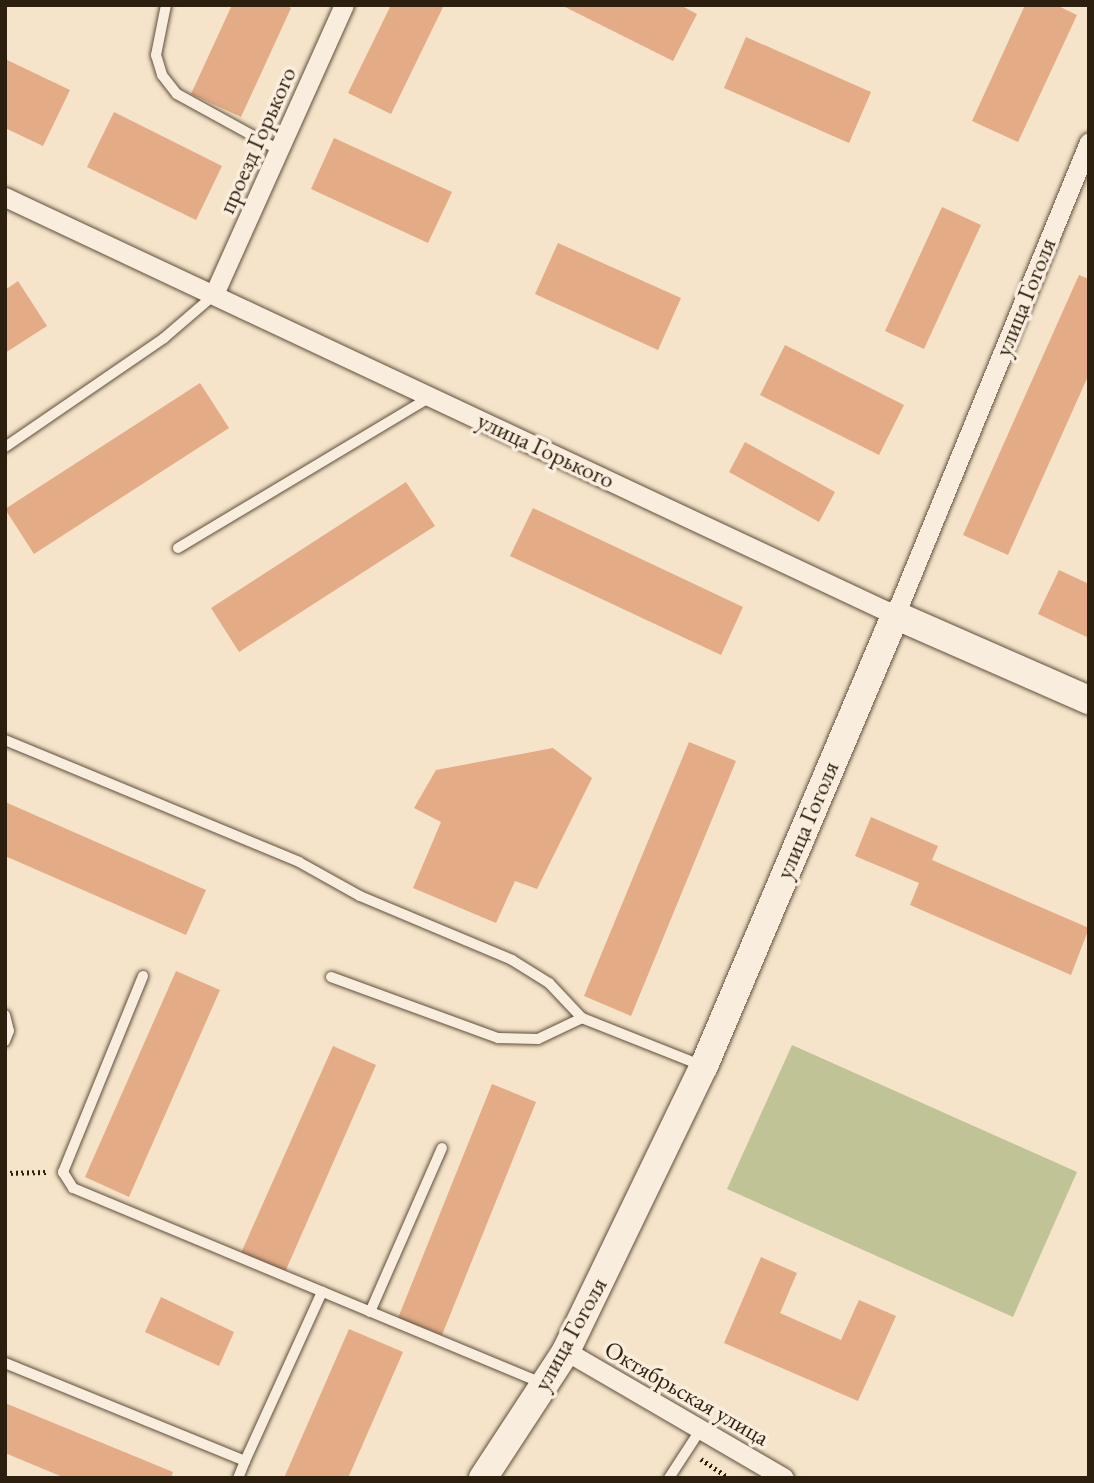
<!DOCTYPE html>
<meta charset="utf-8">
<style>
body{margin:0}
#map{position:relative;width:1094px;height:1483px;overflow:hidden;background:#f6e4ca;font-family:"EB Garamond",serif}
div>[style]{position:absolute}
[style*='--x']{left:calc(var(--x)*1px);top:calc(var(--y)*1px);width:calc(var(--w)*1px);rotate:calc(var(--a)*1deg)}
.green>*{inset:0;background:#bfc395}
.building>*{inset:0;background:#e3ab86}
.path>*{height:4.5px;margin-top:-2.25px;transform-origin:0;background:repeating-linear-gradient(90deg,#2d1f0d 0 2px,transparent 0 5.5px)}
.roads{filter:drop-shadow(0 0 2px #5f503c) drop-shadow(0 0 2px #5f503c)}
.lane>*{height:10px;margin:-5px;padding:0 5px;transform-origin:5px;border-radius:5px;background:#f9eddd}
.street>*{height:19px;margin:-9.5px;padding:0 9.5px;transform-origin:9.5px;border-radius:9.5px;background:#f9eddd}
.secondary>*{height:28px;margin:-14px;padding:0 14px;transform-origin:14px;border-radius:14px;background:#f9eddd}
span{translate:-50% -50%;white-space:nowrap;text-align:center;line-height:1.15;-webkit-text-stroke:7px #f9eddd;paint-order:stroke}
.street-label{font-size:24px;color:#2d1f0d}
.frame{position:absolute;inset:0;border:7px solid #2d1f0d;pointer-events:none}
</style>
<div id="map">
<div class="green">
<div style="clip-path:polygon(792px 1045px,1077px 1172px,1013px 1317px,727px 1189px)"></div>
</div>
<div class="building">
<div style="clip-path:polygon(232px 5px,284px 5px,291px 8px,241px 117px,191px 94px)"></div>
<div style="clip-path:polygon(391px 5px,444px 5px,391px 114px,348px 93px)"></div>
<div style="clip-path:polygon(561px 5px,680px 5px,697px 14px,673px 61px)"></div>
<div style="clip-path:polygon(1025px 5px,1056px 5px,1077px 15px,1018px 142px,972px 121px)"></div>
<div style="clip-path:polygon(746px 37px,871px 92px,849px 143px,724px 88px)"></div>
<div style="clip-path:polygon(5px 59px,70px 90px,43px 146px,5px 128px)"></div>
<div style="clip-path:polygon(114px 112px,222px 166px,196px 220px,87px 167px)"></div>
<div style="clip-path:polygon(334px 138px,452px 192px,428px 243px,311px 189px)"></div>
<div style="clip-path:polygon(942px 207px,981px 225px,924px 349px,885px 331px)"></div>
<div style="clip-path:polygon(558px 243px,681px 298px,658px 350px,535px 294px)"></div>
<div style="clip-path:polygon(1079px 275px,1089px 279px,1089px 374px,1008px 555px,963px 535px)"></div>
<div style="clip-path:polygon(18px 281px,47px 326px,5px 353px,5px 290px)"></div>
<div style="clip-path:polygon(785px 345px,904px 405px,879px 455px,760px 395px)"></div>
<div style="clip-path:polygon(200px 383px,229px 428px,34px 554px,5px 509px)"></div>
<div style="clip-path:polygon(745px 442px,835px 492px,819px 522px,729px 472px)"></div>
<div style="clip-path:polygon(406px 482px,435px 526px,239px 652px,211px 608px)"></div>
<div style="clip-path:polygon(533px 508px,743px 607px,721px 655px,510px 556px)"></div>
<div style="clip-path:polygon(1059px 570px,1089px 584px,1089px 638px,1038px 614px)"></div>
<div style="clip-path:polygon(689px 742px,736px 761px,631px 1016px,584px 996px)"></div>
<div style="clip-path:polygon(553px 748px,592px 778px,537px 889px,515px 881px,496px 923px,413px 888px,441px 822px,414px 808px,436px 770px)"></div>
<div style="clip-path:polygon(5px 802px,206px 890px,186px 935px,5px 856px)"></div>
<div style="clip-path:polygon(871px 817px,938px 846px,932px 860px,1089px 928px,1071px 975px,910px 905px,919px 883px,855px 856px)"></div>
<div style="clip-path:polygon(176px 971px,220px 990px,129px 1197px,85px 1177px)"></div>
<div style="clip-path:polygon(333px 1046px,376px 1065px,285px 1272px,241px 1253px)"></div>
<div style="clip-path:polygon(492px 1084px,536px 1102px,442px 1335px,398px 1318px)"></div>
<div style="clip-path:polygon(761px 1257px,797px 1273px,780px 1313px,841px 1340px,859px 1300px,896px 1316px,858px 1401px,724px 1343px)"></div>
<div style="clip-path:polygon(161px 1297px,234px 1332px,219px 1366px,145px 1332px)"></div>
<div style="clip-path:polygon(349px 1329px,403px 1352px,348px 1478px,284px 1478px)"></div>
<div style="clip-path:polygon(5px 1403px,173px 1472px,171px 1478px,65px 1478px,5px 1453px)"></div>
</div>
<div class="path">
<div style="--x:5;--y:1173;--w:41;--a:-1.4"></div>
<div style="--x:701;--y:1459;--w:34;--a:34"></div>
</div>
<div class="roads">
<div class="lane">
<div style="--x:166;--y:5;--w:51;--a:101.3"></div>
<div style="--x:156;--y:55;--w:21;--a:73"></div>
<div style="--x:162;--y:75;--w:24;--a:52"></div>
<div style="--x:177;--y:94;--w:116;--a:28.8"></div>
<div style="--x:5;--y:447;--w:193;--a:-34.4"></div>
<div style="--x:164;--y:338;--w:66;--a:-40.7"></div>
<div style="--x:178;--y:548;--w:294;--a:-30.9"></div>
<div style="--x:5;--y:740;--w:318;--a:22.5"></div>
<div style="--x:299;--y:862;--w:70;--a:29.1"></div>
<div style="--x:360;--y:896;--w:165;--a:22.8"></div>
<div style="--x:512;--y:960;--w:44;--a:31.9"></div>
<div style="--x:549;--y:983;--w:48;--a:46.7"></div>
<div style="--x:582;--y:1018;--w:127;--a:21.7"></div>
<div style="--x:143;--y:976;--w:212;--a:112.2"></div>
<div style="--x:63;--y:1172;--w:19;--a:58"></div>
<div style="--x:73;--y:1188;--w:508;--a:22.58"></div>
<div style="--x:331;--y:977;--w:178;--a:20.1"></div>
<div style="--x:498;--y:1038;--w:40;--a:1.4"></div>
<div style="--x:538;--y:1039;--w:49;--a:-25.5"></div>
<div style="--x:5;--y:1015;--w:16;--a:76"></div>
<div style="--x:9;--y:1031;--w:11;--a:112"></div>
<div style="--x:370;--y:1312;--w:179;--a:-66.3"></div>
<div style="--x:5;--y:1363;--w:259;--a:22.2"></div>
<div style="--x:245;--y:1461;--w:18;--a:112"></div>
<div style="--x:245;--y:1461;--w:186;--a:-65.5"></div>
<div style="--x:669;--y:1478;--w:59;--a:-56.9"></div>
</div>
<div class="street">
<div style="--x:5;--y:197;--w:983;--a:25.16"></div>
<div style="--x:895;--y:615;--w:511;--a:-67.7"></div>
<div style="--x:214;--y:294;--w:317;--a:-65.8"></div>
<div style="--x:566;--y:1351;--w:252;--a:30.2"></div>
</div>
<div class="secondary">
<div style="--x:483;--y:1478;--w:152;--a:-56.8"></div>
<div style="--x:566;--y:1351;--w:317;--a:-64.2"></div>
<div style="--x:704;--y:1066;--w:490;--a:-67"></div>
<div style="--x:895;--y:615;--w:212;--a:23.7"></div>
</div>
</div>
<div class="street-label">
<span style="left:257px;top:140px;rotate:-66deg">проезд Горького</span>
<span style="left:1025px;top:297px;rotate:-68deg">улица Гоголя</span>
<span style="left:546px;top:450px;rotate:25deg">улица Горького</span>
<span style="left:807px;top:820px;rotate:-67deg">улица Гоголя</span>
<span style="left:570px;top:1334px;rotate:-61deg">улица Гоголя</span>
<span style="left:687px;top:1393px;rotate:30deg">Октябрьская улица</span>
</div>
<div class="frame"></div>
</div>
